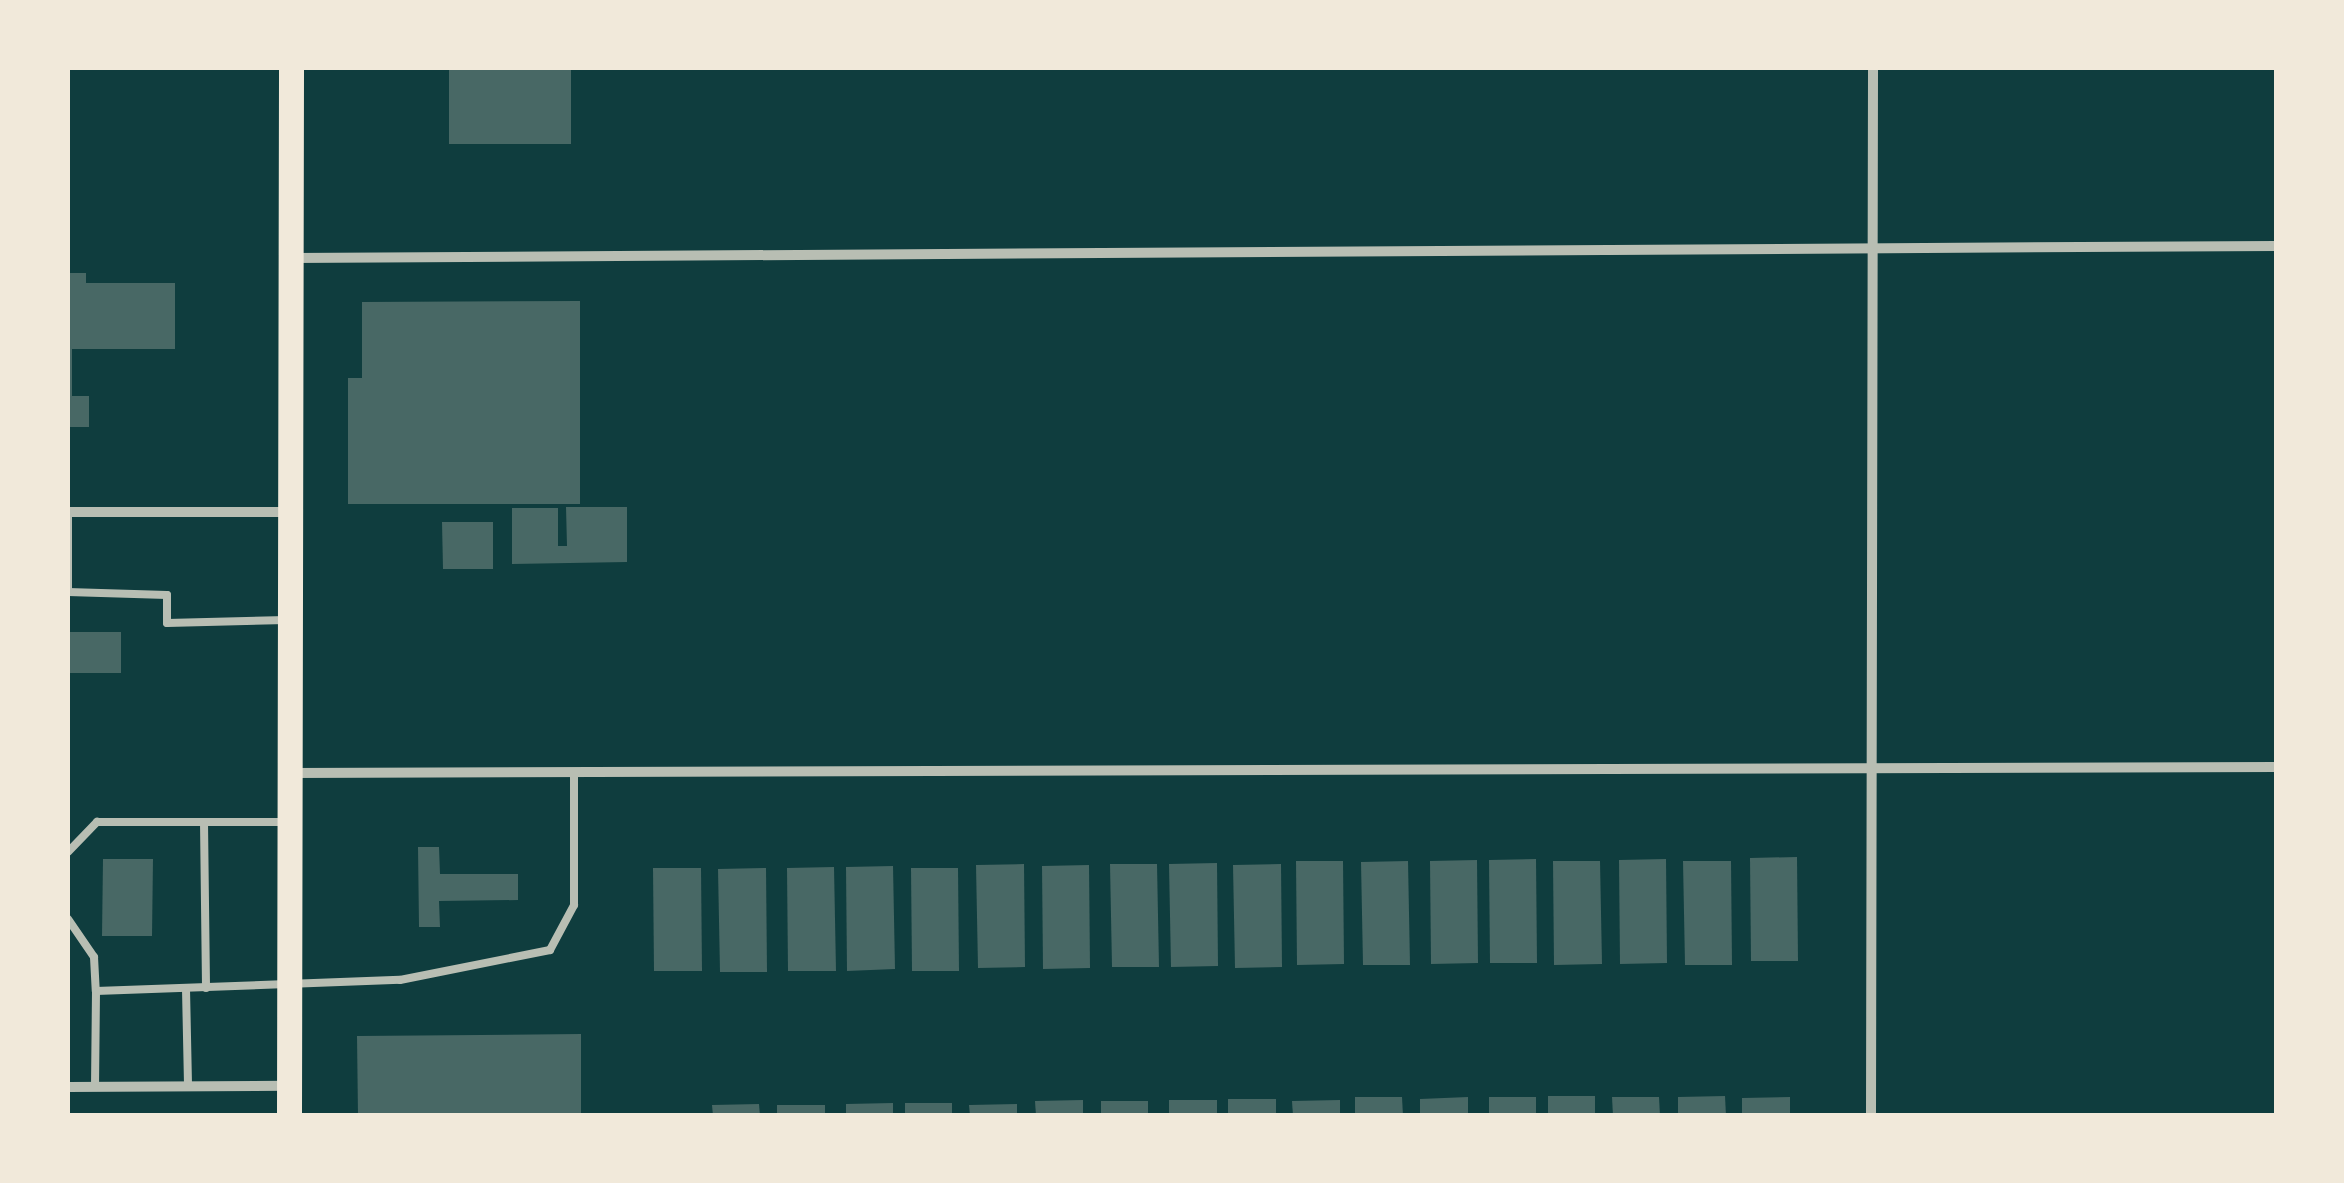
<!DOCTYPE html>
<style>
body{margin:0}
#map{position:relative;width:2344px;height:1183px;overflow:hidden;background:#0f3d3e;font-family:Rubik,sans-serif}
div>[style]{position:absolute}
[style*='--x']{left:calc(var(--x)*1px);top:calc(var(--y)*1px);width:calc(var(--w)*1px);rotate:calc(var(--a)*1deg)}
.building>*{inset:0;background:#486865}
.service>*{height:8px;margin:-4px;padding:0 4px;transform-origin:4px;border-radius:4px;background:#b8beb3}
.minor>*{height:10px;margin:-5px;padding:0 5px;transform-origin:5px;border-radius:5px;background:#b8beb3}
.primary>*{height:25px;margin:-12.5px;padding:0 12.5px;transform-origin:12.5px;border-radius:12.5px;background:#f1e9da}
span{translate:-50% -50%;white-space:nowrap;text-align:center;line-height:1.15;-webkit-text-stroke:10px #f1e9da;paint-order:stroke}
.frame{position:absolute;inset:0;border:70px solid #f1e9da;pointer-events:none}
</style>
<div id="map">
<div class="building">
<div style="clip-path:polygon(449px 68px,571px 68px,571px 144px,449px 144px)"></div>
<div style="clip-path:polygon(68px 273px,86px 273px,86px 283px,175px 283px,175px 349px,72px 349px,72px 396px,89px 396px,89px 427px,68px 427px)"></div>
<div style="clip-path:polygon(580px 301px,580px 504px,348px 504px,348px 378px,362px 378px,362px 302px)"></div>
<div style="clip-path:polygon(566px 507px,627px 507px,627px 562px,512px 564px,512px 508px,558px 508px,558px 546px,567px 546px)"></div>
<div style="clip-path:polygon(442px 522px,493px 522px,493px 569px,443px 569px)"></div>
<div style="clip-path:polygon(68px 632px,121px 632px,121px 673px,68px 673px)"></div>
<div style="clip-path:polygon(418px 847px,439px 847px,440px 874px,518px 874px,518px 900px,439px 901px,440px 927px,419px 927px)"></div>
<div style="clip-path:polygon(1797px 857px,1798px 961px,1751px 961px,1750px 858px)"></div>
<div style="clip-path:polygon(103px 859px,153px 859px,152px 936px,102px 936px)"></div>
<div style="clip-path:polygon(1536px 859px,1537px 963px,1490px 963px,1489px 860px)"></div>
<div style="clip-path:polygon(1666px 859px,1667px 963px,1620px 964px,1619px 860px)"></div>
<div style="clip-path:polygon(1477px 860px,1478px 963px,1431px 964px,1430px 861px)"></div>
<div style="clip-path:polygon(1296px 861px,1343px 861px,1344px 964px,1297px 965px)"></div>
<div style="clip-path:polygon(1408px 861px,1410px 965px,1363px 965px,1361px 862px)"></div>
<div style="clip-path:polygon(1553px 861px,1600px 861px,1602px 964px,1554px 965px)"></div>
<div style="clip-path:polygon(1683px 861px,1731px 861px,1732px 965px,1685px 965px)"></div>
<div style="clip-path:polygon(1217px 863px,1218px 966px,1171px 967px,1169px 864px)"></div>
<div style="clip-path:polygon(1024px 864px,1025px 967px,978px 968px,976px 865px)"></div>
<div style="clip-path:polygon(1110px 864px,1157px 864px,1159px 967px,1112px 967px)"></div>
<div style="clip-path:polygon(1281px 864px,1282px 967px,1235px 968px,1233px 865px)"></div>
<div style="clip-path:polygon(1089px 865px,1090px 968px,1043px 969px,1042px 866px)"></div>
<div style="clip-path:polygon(893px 866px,895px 969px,847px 971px,846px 867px)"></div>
<div style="clip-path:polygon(834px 867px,836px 971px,788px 971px,787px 868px)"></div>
<div style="clip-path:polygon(653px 868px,701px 868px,702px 971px,654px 971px)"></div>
<div style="clip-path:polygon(766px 868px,767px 972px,720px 972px,718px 869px)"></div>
<div style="clip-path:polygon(911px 868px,958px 868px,959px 971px,912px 971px)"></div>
<div style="clip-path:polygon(581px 1034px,581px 1116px,358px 1116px,357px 1036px)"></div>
<div style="clip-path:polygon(1548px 1096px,1595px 1096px,1595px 1116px,1548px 1116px)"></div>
<div style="clip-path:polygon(1725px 1096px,1726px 1116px,1678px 1116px,1678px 1097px)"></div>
<div style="clip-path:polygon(1355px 1097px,1402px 1097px,1403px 1116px,1355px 1116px)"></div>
<div style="clip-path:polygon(1468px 1097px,1468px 1116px,1420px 1116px,1420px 1099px)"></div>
<div style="clip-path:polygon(1489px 1097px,1536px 1097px,1536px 1116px,1489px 1116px)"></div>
<div style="clip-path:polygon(1612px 1097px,1659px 1097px,1660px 1116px,1613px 1116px)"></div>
<div style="clip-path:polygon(1790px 1097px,1790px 1116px,1742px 1116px,1742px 1098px)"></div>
<div style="clip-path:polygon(1228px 1099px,1276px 1099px,1276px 1116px,1228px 1116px)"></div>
<div style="clip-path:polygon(1083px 1100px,1083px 1116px,1036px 1116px,1035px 1101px)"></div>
<div style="clip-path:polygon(1169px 1100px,1217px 1100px,1217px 1116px,1169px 1116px)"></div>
<div style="clip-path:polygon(1340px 1100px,1340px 1116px,1293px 1116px,1292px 1101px)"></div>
<div style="clip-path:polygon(1101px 1101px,1148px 1101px,1148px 1116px,1101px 1116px)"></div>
<div style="clip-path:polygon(893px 1103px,893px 1116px,846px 1116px,846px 1104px)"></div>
<div style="clip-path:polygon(905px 1103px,952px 1103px,952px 1116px,905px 1116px)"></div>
<div style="clip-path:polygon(759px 1104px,760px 1116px,713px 1116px,712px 1105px)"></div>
<div style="clip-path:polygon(1017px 1104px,1017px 1116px,970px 1116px,969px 1105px)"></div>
<div style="clip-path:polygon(777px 1105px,825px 1105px,825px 1116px,777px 1116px)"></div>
</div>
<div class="service">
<div style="--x:68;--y:512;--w:80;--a:90"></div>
<div style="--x:68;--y:592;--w:99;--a:1.7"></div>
<div style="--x:167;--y:595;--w:28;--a:90"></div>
<div style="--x:167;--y:623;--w:119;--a:-1.4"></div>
<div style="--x:204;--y:822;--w:166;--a:89.3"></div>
<div style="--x:68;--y:852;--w:42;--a:-46"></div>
<div style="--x:97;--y:822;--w:188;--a:0"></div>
<div style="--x:68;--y:919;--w:46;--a:55.6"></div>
<div style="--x:94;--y:957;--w:34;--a:87"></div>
<div style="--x:96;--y:991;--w:304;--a:-2.1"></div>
<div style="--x:400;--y:980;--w:153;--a:-11.3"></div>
<div style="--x:550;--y:950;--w:51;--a:-61.9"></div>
<div style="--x:574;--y:905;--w:132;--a:-90"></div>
<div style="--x:186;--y:989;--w:98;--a:88.8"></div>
<div style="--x:95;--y:1087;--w:96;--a:-89.4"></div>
</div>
<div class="minor">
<div style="--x:292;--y:258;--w:1984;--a:-0.35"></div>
<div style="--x:68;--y:512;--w:222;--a:0"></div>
<div style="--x:291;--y:773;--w:1985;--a:-0.17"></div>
<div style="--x:68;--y:1087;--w:218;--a:-0.3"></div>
<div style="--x:1871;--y:1116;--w:1048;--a:-89.89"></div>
</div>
<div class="primary">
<div style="--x:289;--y:1116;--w:1048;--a:-89.89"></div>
</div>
<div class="frame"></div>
</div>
